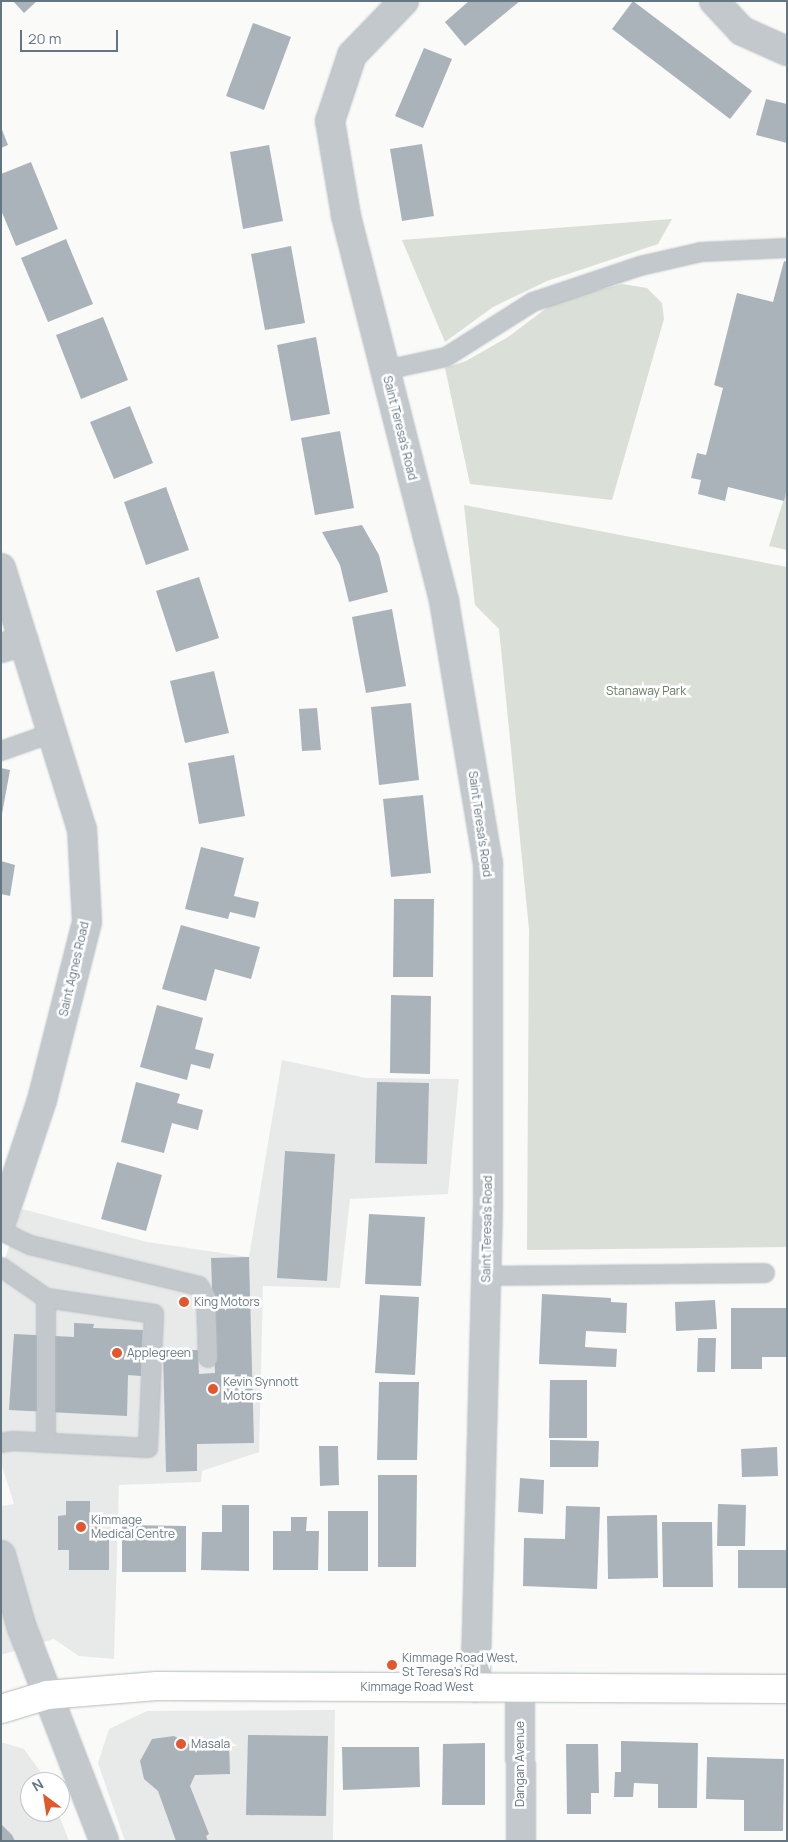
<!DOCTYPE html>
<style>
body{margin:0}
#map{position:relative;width:788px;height:1842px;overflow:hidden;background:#fafaf8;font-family:Manrope,sans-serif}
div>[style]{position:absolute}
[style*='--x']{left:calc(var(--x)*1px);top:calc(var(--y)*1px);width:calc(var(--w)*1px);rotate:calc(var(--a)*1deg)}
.built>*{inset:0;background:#e8e9e9}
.green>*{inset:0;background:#dadfd7}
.building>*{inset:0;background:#aab3b9}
.roads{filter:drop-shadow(0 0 1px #b3babf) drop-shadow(0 0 1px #b3babf)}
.service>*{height:18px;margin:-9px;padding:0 9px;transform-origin:9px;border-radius:9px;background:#c3c8cc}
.minor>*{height:28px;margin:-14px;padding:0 14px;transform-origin:14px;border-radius:14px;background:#c3c8cc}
.tertiary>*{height:28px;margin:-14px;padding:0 14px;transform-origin:14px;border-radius:14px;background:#c3c8cc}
.secondary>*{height:28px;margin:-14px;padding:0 14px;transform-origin:14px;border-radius:14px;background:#fff}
.dots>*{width:14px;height:14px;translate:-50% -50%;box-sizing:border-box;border:2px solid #fff;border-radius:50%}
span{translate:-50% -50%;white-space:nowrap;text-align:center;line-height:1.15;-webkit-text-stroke:5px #fff;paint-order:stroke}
.street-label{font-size:12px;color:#657683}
.park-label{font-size:12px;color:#687a64}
.poi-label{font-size:12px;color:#657683}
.left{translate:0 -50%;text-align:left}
.frame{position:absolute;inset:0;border:2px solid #657683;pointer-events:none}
.north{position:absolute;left:20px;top:1772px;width:50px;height:50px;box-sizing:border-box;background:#fff;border:1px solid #c1c8cd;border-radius:50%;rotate:329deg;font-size:14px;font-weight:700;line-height:20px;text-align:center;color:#657683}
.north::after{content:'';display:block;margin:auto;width:18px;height:22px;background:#e4572e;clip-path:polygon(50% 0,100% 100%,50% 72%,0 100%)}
.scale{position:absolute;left:20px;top:30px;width:98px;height:22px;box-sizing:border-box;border:2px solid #657683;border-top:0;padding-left:6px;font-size:15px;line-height:18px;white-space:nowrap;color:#657683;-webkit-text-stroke:4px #fff;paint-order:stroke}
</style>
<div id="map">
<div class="built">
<div style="clip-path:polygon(282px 1060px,366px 1078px,459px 1079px,448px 1194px,350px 1199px,340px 1288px,263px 1286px,259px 1452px,202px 1471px,201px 1482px,119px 1485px,114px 1659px,79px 1656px,54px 1639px,1px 1655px,1px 1506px,14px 1504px,1px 1463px,1px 1270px,22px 1209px,147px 1242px,249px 1257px)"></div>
<div style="clip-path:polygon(335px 1710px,333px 1841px,125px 1841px,98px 1763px,109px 1729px,147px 1711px)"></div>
<div style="clip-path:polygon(1px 1742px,24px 1749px,45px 1778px,47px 1782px,30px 1782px,30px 1812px,58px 1812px,69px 1841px,1px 1841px)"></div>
</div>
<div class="green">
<div style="clip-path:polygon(672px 219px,658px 244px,547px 281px,493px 307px,445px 342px,402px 240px)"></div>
<div style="clip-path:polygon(622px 284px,647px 288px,662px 303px,664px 319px,612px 500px,470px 484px,445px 368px,466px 361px,508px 337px,556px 301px)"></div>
<div style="clip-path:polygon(787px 489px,787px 550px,769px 546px)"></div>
<div style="clip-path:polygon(464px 505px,787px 567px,787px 1247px,527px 1250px,529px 929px,499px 629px,475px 605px)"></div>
</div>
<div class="building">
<div style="clip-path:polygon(13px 1px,37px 1px,24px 13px)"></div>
<div style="clip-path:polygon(469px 1px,520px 1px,465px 46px,445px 22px)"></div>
<div style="clip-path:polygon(633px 1px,752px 91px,730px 119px,612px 29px)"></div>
<div style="clip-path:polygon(253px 23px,291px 37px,264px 110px,226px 96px)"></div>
<div style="clip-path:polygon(424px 48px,452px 59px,423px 128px,395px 116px)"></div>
<div style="clip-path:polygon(766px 99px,787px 104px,787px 143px,756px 135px)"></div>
<div style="clip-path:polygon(1px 127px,8px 145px,1px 148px)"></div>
<div style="clip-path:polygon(422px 144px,434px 216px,402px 221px,390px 149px)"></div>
<div style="clip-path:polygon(269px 145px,283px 221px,243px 229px,230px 152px)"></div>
<div style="clip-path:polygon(31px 162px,58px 229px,16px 246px,1px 210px,1px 174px)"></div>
<div style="clip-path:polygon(66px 239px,93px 304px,48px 322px,21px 258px)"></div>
<div style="clip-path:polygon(291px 246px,305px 323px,265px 330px,251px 254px)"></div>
<div style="clip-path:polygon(784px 261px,787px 262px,787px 489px,784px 501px,728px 487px,725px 501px,698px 494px,701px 480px,691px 478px,697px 453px,706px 455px,723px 388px,714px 385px,737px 293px,773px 302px)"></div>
<div style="clip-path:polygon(103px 317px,128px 380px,81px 399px,56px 335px)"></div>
<div style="clip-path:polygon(316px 337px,330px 414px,291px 421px,277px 345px)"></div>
<div style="clip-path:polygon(130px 406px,153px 463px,114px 479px,90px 422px)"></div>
<div style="clip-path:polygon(340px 431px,354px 508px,315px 515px,301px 438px)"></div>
<div style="clip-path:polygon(166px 487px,189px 550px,146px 565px,124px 502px)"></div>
<div style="clip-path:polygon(362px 525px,379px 555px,388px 592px,349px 602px,340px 565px,322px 532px)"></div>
<div style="clip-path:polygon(199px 577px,219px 638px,176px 652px,156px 591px)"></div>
<div style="clip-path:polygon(392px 609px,406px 686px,366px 693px,352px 617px)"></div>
<div style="clip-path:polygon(214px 671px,229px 733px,185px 743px,170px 681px)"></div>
<div style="clip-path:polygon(411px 703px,419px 780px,379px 785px,371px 707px)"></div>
<div style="clip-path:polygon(317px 708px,321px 750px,302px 751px,299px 709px)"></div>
<div style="clip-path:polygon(234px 755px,245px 816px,199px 824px,188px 763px)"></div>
<div style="clip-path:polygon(1px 768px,10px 770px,2px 814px,1px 814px)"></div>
<div style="clip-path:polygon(423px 795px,431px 873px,391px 877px,383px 799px)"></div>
<div style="clip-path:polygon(201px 847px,244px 858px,234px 896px,259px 902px,255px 918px,230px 912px,228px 919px,185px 909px)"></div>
<div style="clip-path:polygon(1px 861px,15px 865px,10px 896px,1px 894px)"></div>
<div style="clip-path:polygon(394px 899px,434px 899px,433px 977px,393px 977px)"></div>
<div style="clip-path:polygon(181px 925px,260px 947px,251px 979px,215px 969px,206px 1001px,162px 989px)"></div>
<div style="clip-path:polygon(391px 995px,431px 996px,430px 1074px,390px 1073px)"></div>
<div style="clip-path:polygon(157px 1005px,203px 1018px,195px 1049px,214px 1054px,210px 1069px,191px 1064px,187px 1080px,140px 1067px)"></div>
<div style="clip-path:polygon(136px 1082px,180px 1094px,177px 1103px,203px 1110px,198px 1130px,172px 1123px,164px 1153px,121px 1142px)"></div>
<div style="clip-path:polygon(377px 1082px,429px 1083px,427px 1164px,375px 1163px)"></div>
<div style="clip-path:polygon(285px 1151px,335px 1154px,327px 1281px,277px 1278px)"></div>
<div style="clip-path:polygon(117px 1162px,162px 1175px,146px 1231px,101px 1219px)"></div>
<div style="clip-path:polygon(369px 1214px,425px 1217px,421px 1286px,365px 1284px)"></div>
<div style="clip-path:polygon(249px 1257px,254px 1443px,197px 1444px,197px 1471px,166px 1472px,163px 1351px,198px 1350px,199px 1374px,215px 1373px,211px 1258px)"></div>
<div style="clip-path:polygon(542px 1294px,611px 1298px,611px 1302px,627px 1303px,626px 1333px,586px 1331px,585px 1347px,617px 1349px,616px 1367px,539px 1364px)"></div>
<div style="clip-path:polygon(380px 1295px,419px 1297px,415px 1375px,375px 1373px)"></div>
<div style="clip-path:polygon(715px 1300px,717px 1329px,676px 1331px,675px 1302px)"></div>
<div style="clip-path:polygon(731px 1308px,787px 1308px,787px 1357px,762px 1357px,762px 1369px,731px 1369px)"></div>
<div style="clip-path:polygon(74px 1323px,94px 1324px,93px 1328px,143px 1330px,141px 1376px,128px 1375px,127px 1416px,9px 1410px,14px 1334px,74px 1337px)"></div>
<div style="clip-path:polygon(698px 1338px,716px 1338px,715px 1372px,697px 1372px)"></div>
<div style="clip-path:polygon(550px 1380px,587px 1380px,587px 1438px,549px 1438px)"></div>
<div style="clip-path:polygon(379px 1382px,419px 1382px,417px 1460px,377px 1460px)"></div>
<div style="clip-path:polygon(550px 1440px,599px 1441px,598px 1467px,550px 1467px)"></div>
<div style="clip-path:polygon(319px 1446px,338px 1446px,339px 1485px,320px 1486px)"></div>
<div style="clip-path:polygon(777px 1447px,778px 1476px,742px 1477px,741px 1449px)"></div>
<div style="clip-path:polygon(378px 1475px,417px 1475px,416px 1567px,378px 1567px)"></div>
<div style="clip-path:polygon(520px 1478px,544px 1480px,543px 1514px,518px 1512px)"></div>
<div style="clip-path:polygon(66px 1501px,90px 1501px,90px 1517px,103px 1517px,103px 1537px,109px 1537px,109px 1570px,69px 1570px,69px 1550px,58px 1550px,58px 1516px,66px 1515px)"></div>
<div style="clip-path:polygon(718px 1504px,746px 1505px,745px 1546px,717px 1546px)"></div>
<div style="clip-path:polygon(222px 1505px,249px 1505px,249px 1571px,201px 1570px,202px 1532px,222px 1532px)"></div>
<div style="clip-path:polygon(566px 1506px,600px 1507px,597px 1589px,523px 1586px,524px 1538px,565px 1539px)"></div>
<div style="clip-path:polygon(328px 1511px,368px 1511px,368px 1571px,328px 1571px)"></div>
<div style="clip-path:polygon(657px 1515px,658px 1578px,608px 1579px,607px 1516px)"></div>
<div style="clip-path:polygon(291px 1517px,307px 1517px,306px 1531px,319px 1531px,318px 1570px,273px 1570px,273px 1531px,291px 1531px)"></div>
<div style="clip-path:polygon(662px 1522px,712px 1522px,713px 1587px,663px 1587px)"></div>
<div style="clip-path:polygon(122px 1525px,186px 1526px,186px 1572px,122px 1572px)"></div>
<div style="clip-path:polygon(738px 1550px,787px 1550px,787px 1588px,738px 1588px)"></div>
<div style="clip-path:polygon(248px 1735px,328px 1736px,326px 1816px,246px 1815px)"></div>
<div style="clip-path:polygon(174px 1736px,189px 1744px,229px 1742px,230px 1774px,195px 1775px,190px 1786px,209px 1834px,206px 1836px,208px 1841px,176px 1841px,158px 1791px,144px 1779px,140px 1761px,152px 1739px)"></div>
<div style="clip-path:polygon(621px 1741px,698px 1743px,697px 1808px,658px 1808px,658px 1784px,634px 1783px,633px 1797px,614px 1797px,615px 1772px,621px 1772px)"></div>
<div style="clip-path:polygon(485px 1743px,485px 1805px,442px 1805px,443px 1744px)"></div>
<div style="clip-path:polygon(566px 1744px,598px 1744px,599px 1793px,591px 1793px,591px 1814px,567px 1814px)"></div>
<div style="clip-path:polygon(342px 1747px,419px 1747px,420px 1787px,343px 1790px)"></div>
<div style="clip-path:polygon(707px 1757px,784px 1759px,783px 1831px,744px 1831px,744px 1800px,706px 1799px)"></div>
<div style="clip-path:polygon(1px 1824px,12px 1835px,15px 1841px,1px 1841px)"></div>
</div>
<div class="roads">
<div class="service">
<div style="--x:385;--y:370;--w:62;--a:-12"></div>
<div style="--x:446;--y:357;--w:103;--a:-32.3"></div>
<div style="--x:533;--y:302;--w:113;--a:-18.6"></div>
<div style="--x:640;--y:266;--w:63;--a:-12.9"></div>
<div style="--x:701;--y:252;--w:86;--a:-2.7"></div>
<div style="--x:1;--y:751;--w:54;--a:-19.4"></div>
<div style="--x:1;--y:1231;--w:32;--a:26"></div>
<div style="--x:30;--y:1245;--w:174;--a:13.6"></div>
<div style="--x:199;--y:1286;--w:13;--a:58"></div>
<div style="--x:206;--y:1297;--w:61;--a:88.1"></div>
<div style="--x:1;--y:1267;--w:55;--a:34.6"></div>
<div style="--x:46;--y:1298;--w:109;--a:8.4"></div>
<div style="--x:154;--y:1314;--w:134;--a:92.6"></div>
<div style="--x:148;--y:1448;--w:135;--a:-177"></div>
<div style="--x:13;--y:1441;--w:12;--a:171"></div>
<div style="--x:486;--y:1276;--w:279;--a:-0.6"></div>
<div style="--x:46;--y:1443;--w:145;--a:-90"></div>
</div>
<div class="minor">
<div style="--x:404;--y:1;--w:75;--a:133.9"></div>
<div style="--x:352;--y:55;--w:70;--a:108.4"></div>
<div style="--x:330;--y:121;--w:96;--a:80.4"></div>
<div style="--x:346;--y:216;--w:397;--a:75.7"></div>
<div style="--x:444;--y:601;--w:266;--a:80.5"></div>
<div style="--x:488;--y:863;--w:343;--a:90"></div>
<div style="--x:488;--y:1206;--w:482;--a:91.5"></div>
<div style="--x:714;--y:1;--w:41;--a:47"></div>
<div style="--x:742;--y:31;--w:49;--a:24"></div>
<div style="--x:1;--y:648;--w:24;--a:-17"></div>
<div style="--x:520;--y:1688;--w:153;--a:89.6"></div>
</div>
<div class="tertiary">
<div style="--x:1;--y:568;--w:273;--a:72.8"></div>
<div style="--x:82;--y:829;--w:93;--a:86.9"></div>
<div style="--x:87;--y:922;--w:184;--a:104.2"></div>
<div style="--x:42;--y:1100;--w:130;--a:108.4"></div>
<div style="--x:1;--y:1555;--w:76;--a:74"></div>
<div style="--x:22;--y:1628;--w:228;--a:68.9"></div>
</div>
<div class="secondary">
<div style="--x:1;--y:1709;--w:48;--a:-16.9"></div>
<div style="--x:47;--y:1695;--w:110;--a:-4.7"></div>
<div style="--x:157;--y:1686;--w:630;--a:0.27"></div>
</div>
</div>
<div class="dots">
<div style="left:184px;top:1302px;background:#e4572e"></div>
<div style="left:117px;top:1353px;background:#e4572e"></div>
<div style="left:213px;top:1389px;background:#e4572e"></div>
<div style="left:81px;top:1527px;background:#e4572e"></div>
<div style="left:392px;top:1665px;background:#e4572e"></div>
<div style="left:181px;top:1744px;background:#e4572e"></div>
</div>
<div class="street-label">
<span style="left:400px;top:428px;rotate:76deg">Saint Teresa's Road</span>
<span style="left:480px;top:824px;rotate:82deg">Saint Teresa's Road</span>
<span style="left:74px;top:969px;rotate:-77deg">Saint Agnes Road</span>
<span style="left:487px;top:1229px;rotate:-89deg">Saint Teresa's Road</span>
<span style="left:417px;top:1687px">Kimmage Road West</span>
<span style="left:520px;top:1764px;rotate:-90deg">Dangan Avenue</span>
</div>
<div class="park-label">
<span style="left:646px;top:691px">Stanaway Park</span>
</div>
<div class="poi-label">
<span class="left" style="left:194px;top:1302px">King Motors</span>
<span class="left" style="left:127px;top:1353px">Applegreen</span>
<span class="left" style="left:223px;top:1389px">Kevin Synnott<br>Motors</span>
<span class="left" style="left:91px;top:1527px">Kimmage<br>Medical Centre</span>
<span class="left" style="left:402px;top:1665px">Kimmage Road West,<br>St Teresa's Rd</span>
<span class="left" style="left:191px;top:1744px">Masala</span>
</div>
<div class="frame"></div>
<div class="north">N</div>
<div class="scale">20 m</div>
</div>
